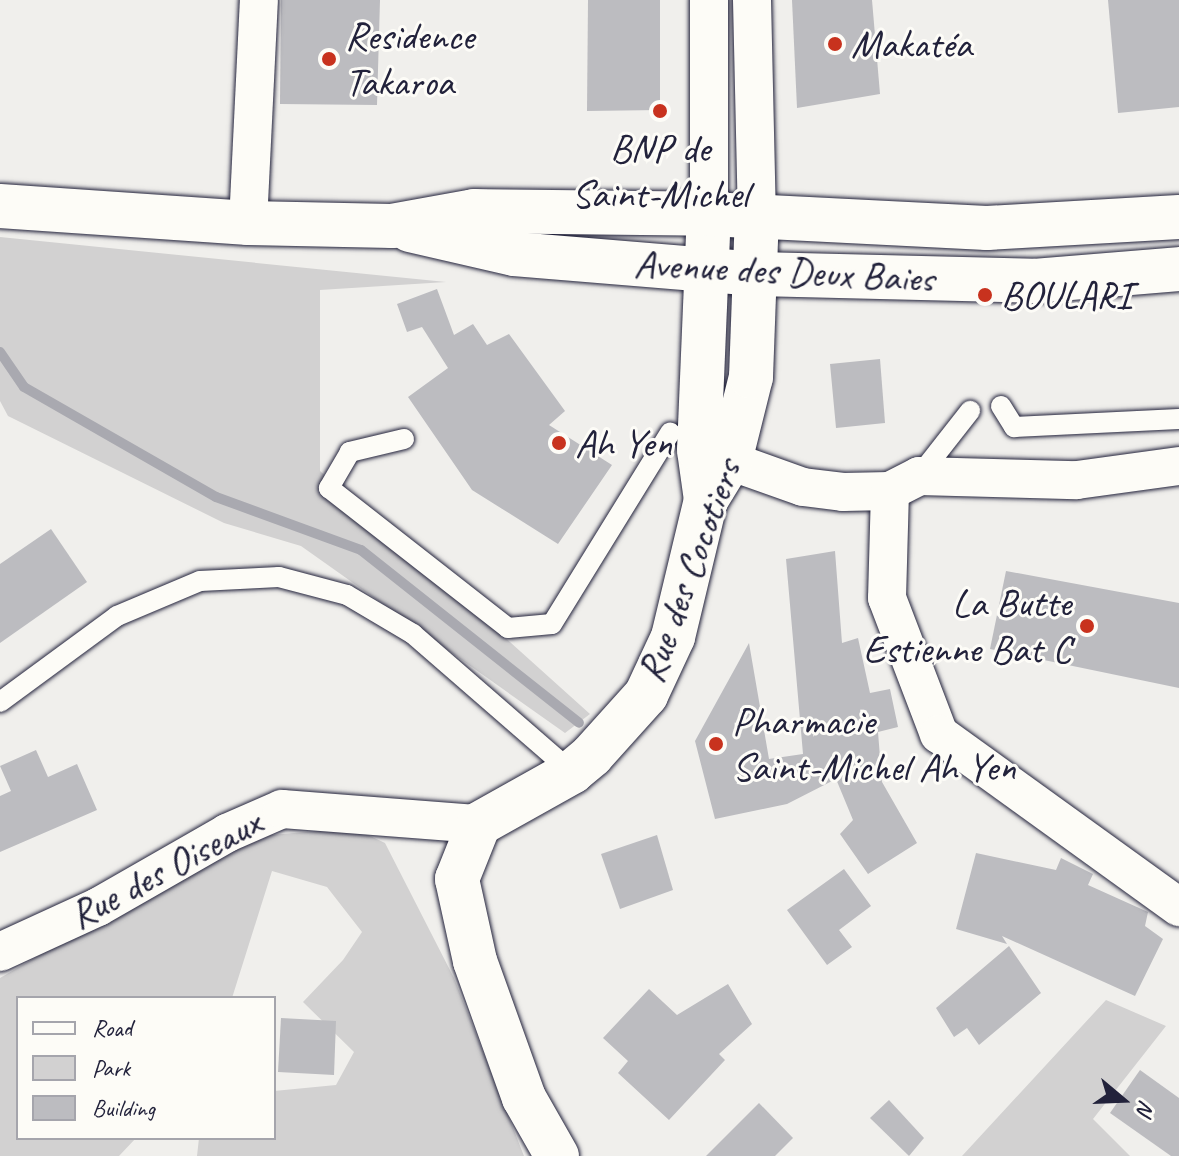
<!DOCTYPE html>
<meta charset="utf-8">
<style>
body{margin:0}
#map{position:relative;width:1179px;height:1156px;overflow:hidden;background:#f0efec;font-family:Caveat,sans-serif}
div>[style]{position:absolute}
[style*='--x']{left:calc(var(--x)*1px);top:calc(var(--y)*1px);width:calc(var(--w)*1px);rotate:calc(var(--a)*1deg)}
.green>*{inset:0;background:#d2d1d1}
.stream>*{height:10px;margin:-5px;padding:0 5px;transform-origin:5px;border-radius:5px;background:#a9a9b0}
.building>*{inset:0;background:#bcbcc0}
.roads{filter:drop-shadow(0 0 2px #22223b) drop-shadow(0 0 2px #22223b)}
.service>*{height:20px;margin:-10px;padding:0 10px;transform-origin:10px;border-radius:10px;background:#fdfcf7}
.minor>*{height:38px;margin:-19px;padding:0 19px;transform-origin:19px;border-radius:19px;background:#fdfcf7}
.tertiary>*{height:44px;margin:-22px;padding:0 22px;transform-origin:22px;border-radius:22px;background:#fdfcf7}
.secondary>*{height:44px;margin:-22px;padding:0 22px;transform-origin:22px;border-radius:22px;background:#fdfcf7}
.dots>*{width:22px;height:22px;translate:-50% -50%;box-sizing:border-box;border:4px solid #fdfcf7;border-radius:50%}
span{translate:-50% -50%;white-space:nowrap;text-align:center;line-height:1.15;-webkit-text-stroke:6px #fdfcf7;paint-order:stroke}
.poi-label{font-size:40px;color:#22223b}
.left{translate:0 -50%;text-align:left}
.right{translate:-100% -50%;text-align:right}
.street-label{font-size:40px;color:#22223b}
.legend{position:absolute;left:16px;top:996px;width:260px;height:144px;box-sizing:border-box;background:#fdfcf7;border:2px solid #a5a5ac;margin:0;padding:10px 14px;list-style:none;font-size:24px;color:#22223b}
.legend li{display:flex;align-items:center;gap:16px;height:40px}
.legend b{width:40px;border:2px solid #a5a5ac}
.north{position:absolute;left:1083px;top:1060px;width:80px;height:80px;-webkit-text-stroke:6px #fdfcf7;paint-order:stroke;rotate:109deg;font-size:22px;font-weight:700;line-height:32px;text-align:center;color:#22223b}
.north::after{content:'';display:block;margin:auto;width:28px;height:36px;background:#22223b;clip-path:polygon(50% 0,100% 100%,50% 72%,0 100%)}
</style>
<div id="map">
<div class="green">
<div style="clip-path:polygon(0 237px,446px 282px,320px 290px,320px 471px,590px 714px,565px 733px,301px 546px,224px 523px,8px 416px,0 401px)"></div>
<div style="clip-path:polygon(353px 828px,385px 843px,454px 978px,524px 1156px,197px 1156px,199px 1138px,274px 1138px,274px 1091px,336px 1085px,354px 1052px,303px 1002px,343px 960px,362px 932px,327px 887px,272px 871px,232px 998px,18px 998px,18px 1138px,136px 1138px,119px 1156px,0 1156px,0 978px,178px 875px,271px 835px)"></div>
<div style="clip-path:polygon(1106px 1000px,1166px 1026px,1093px 1119px,1130px 1156px,962px 1156px)"></div>
</div>
<div class="stream">
<div style="--x:0;--y:352;--w:42;--a:55.6"></div>
<div style="--x:24;--y:387;--w:221;--a:29.8"></div>
<div style="--x:216;--y:497;--w:154;--a:20.1"></div>
<div style="--x:361;--y:550;--w:278;--a:38.4"></div>
</div>
<div class="building">
<div style="clip-path:polygon(281px 0,380px 0,377px 105px,280px 104px)"></div>
<div style="clip-path:polygon(588px 0,660px 0,660px 110px,587px 111px)"></div>
<div style="clip-path:polygon(792px 0,872px 0,880px 94px,797px 108px)"></div>
<div style="clip-path:polygon(1108px 0,1179px 0,1179px 107px,1118px 113px)"></div>
<div style="clip-path:polygon(437px 289px,454px 335px,473px 324px,487px 345px,509px 334px,565px 411px,549px 425px,612px 465px,558px 544px,472px 490px,408px 397px,448px 368px,422px 327px,407px 332px,397px 304px)"></div>
<div style="clip-path:polygon(880px 359px,885px 423px,836px 428px,830px 364px)"></div>
<div style="clip-path:polygon(51px 529px,87px 582px,0 643px,0 564px)"></div>
<div style="clip-path:polygon(835px 551px,842px 643px,858px 638px,870px 693px,890px 689px,898px 727px,878px 732px,882px 782px,917px 843px,868px 874px,840px 834px,853px 820px,836px 779px,787px 804px,715px 819px,695px 741px,749px 643px,769px 759px,803px 754px,786px 559px)"></div>
<div style="clip-path:polygon(1006px 571px,1179px 603px,1179px 688px,990px 649px)"></div>
<div style="clip-path:polygon(36px 750px,48px 777px,77px 764px,97px 810px,0 852px,0 796px,11px 791px,0 766px)"></div>
<div style="clip-path:polygon(657px 835px,673px 890px,620px 909px,601px 854px)"></div>
<div style="clip-path:polygon(976px 853px,1056px 870px,1061px 858px,1093px 874px,1088px 885px,1148px 912px,1145px 926px,1163px 939px,1135px 996px,1002px 936px,1007px 944px,956px 929px)"></div>
<div style="clip-path:polygon(844px 869px,871px 906px,839px 930px,852px 947px,827px 965px,787px 910px)"></div>
<div style="clip-path:polygon(1009px 946px,1041px 993px,979px 1045px,967px 1028px,954px 1037px,936px 1008px)"></div>
<div style="clip-path:polygon(728px 984px,752px 1024px,719px 1054px,725px 1060px,669px 1120px,618px 1073px,628px 1061px,603px 1038px,649px 989px,677px 1015px)"></div>
<div style="clip-path:polygon(281px 1018px,336px 1021px,334px 1075px,278px 1072px)"></div>
<div style="clip-path:polygon(1140px 1070px,1179px 1098px,1179px 1156px,1171px 1156px,1110px 1113px)"></div>
<div style="clip-path:polygon(889px 1100px,924px 1138px,909px 1156px,870px 1118px)"></div>
<div style="clip-path:polygon(759px 1103px,793px 1138px,775px 1156px,706px 1156px)"></div>
</div>
<div class="roads">
<div class="service">
<div style="--x:1001;--y:406;--w:25;--a:58"></div>
<div style="--x:1014;--y:427;--w:165;--a:-2.8"></div>
<div style="--x:404;--y:439;--w:56;--a:166.5"></div>
<div style="--x:350;--y:452;--w:42;--a:120.3"></div>
<div style="--x:329;--y:488;--w:227;--a:38"></div>
<div style="--x:508;--y:628;--w:44;--a:-5.2"></div>
<div style="--x:552;--y:624;--w:225;--a:-58.3"></div>
<div style="--x:919;--y:476;--w:83;--a:-51.9"></div>
<div style="--x:0;--y:702;--w:145;--a:-36.3"></div>
<div style="--x:117;--y:616;--w:90;--a:-22.9"></div>
<div style="--x:200;--y:581;--w:79;--a:-2.9"></div>
<div style="--x:279;--y:577;--w:70;--a:14.8"></div>
<div style="--x:347;--y:595;--w:77;--a:30.6"></div>
<div style="--x:413;--y:634;--w:211;--a:41"></div>
</div>
<div class="minor">
<div style="--x:709;--y:0;--w:214;--a:90"></div>
<div style="--x:752;--y:0;--w:216;--a:88.7"></div>
<div style="--x:248;--y:223;--w:223;--a:-87.2"></div>
<div style="--x:730;--y:461;--w:77;--a:19.6"></div>
<div style="--x:803;--y:487;--w:40;--a:7.1"></div>
<div style="--x:843;--y:492;--w:47;--a:-1.2"></div>
<div style="--x:890;--y:491;--w:33;--a:-27"></div>
<div style="--x:919;--y:476;--w:158;--a:1.5"></div>
<div style="--x:1077;--y:480;--w:103;--a:-7.8"></div>
<div style="--x:890;--y:491;--w:107;--a:91.6"></div>
<div style="--x:887;--y:598;--w:146;--a:69.1"></div>
<div style="--x:939;--y:734;--w:296;--a:35.8"></div>
<div style="--x:0;--y:952;--w:108;--a:-24.7"></div>
<div style="--x:98;--y:907;--w:149;--a:-29.8"></div>
<div style="--x:227;--y:833;--w:60;--a:-23.6"></div>
<div style="--x:282;--y:809;--w:198;--a:4.4"></div>
</div>
<div class="tertiary">
<div style="--x:706;--y:500;--w:50;--a:-98"></div>
<div style="--x:699;--y:450;--w:236;--a:-87.6"></div>
<div style="--x:557;--y:1156;--w:67;--a:-119.6"></div>
<div style="--x:524;--y:1098;--w:145;--a:-109.7"></div>
<div style="--x:475;--y:961;--w:84;--a:-102.4"></div>
<div style="--x:457;--y:879;--w:59;--a:-68.2"></div>
<div style="--x:479;--y:824;--w:107;--a:-29.2"></div>
<div style="--x:572;--y:772;--w:26;--a:-40"></div>
<div style="--x:592;--y:755;--w:81;--a:-48"></div>
<div style="--x:646;--y:695;--w:64;--a:-65"></div>
<div style="--x:673;--y:637;--w:141;--a:-76.5"></div>
<div style="--x:706;--y:500;--w:46;--a:-58.4"></div>
<div style="--x:730;--y:461;--w:87;--a:-76"></div>
<div style="--x:751;--y:377;--w:161;--a:-87.9"></div>
</div>
<div class="secondary">
<div style="--x:0;--y:206;--w:249;--a:3.9"></div>
<div style="--x:248;--y:223;--w:144;--a:1.2"></div>
<div style="--x:392;--y:226;--w:83;--a:-10.4"></div>
<div style="--x:474;--y:211;--w:235;--a:0.7"></div>
<div style="--x:709;--y:214;--w:278;--a:2.9"></div>
<div style="--x:987;--y:228;--w:192;--a:-3.3"></div>
<div style="--x:410;--y:230;--w:107;--a:13"></div>
<div style="--x:514;--y:254;--w:244;--a:4.7"></div>
<div style="--x:757;--y:274;--w:277;--a:1.4"></div>
<div style="--x:1034;--y:281;--w:145;--a:-4.7"></div>
</div>
</div>
<div class="dots">
<div style="left:835px;top:44px;background:#c8321e"></div>
<div style="left:329px;top:59px;background:#c8321e"></div>
<div style="left:660px;top:111px;background:#c8321e"></div>
<div style="left:985px;top:295px;background:#c8321e"></div>
<div style="left:559px;top:443px;background:#c8321e"></div>
<div style="left:1087px;top:626px;background:#c8321e"></div>
<div style="left:716px;top:744px;background:#c8321e"></div>
</div>
<div class="poi-label">
<span class="left" style="left:345px;top:59px">Residence<br>Takaroa</span>
<span class="left" style="left:851px;top:44px">Makatéa</span>
<span style="left:660px;top:171px">BNP de<br>Saint-Michel</span>
<span class="left" style="left:1001px;top:295px">BOULARI</span>
<span class="left" style="left:575px;top:443px">Ah Yen</span>
<span class="right" style="left:1071px;top:626px">La Butte<br>Estienne Bat C</span>
<span class="left" style="left:732px;top:744px">Pharmacie<br>Saint-Michel Ah Yen</span>
</div>
<div class="street-label">
<span style="left:784px;top:271px;rotate:3deg">Avenue des Deux Baies</span>
<span style="left:689px;top:571px;rotate:-70deg">Rue des Cocotiers</span>
<span style="left:165px;top:869px;rotate:-28deg">Rue des Oiseaux</span>
</div>
<ul class="legend">
<li><b style="height:10px;background:#fdfcf7"></b>Road</li>
<li><b style="height:22px;background:#d2d1d1"></b>Park</li>
<li><b style="height:22px;background:#bcbcc0"></b>Building</li>
</ul>
<div class="north">N</div>
</div>
